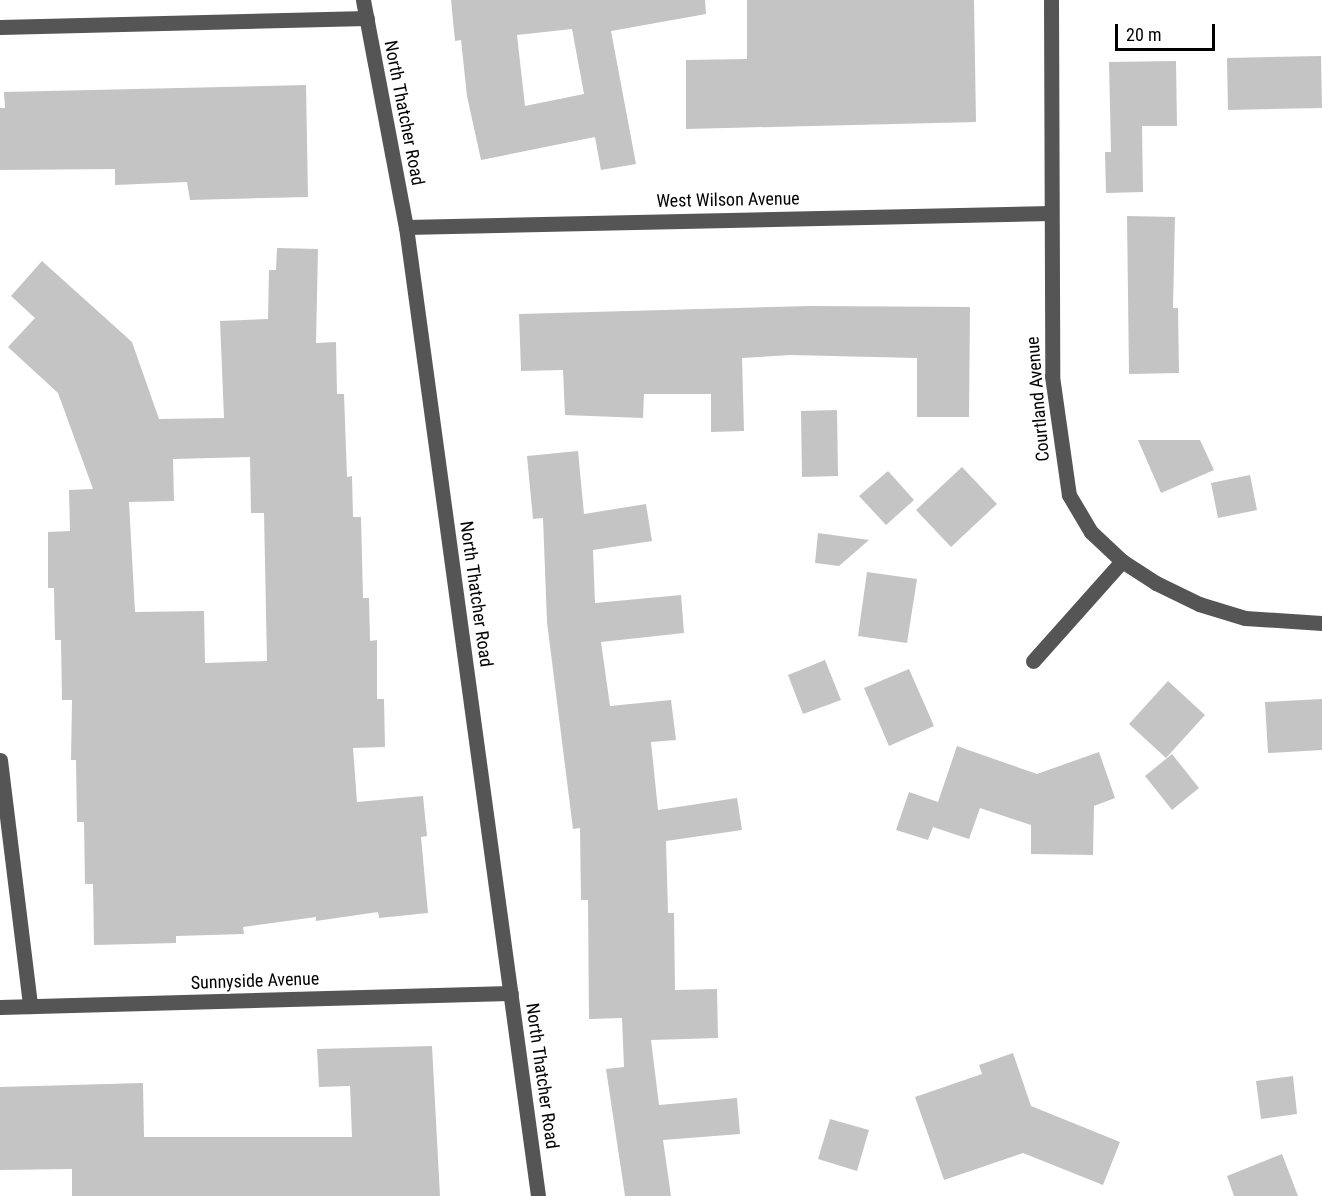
<!DOCTYPE html>
<style>
body{margin:0}
#map{position:relative;width:1322px;height:1196px;overflow:hidden;background:#fff;font-family:"Roboto Condensed",sans-serif}
div>[style]{position:absolute}
[style*='--x']{left:calc(var(--x)*1px);top:calc(var(--y)*1px);width:calc(var(--w)*1px);rotate:calc(var(--a)*1deg)}
.building>*{inset:0;background:#c4c4c4}
.minor>*{height:15px;margin:-7.5px;padding:0 7.5px;transform-origin:7.5px;border-radius:7.5px;background:#555}
span{translate:-50% -50%;white-space:nowrap;text-align:center;line-height:1.15;-webkit-text-stroke:4.5px #fff;paint-order:stroke}
.street-label{font-size:18px;color:#000}
.scale{position:absolute;left:1115px;top:24px;width:100px;height:27px;box-sizing:border-box;border:3px solid #000;border-top:0;padding-left:8px;font-size:18px;line-height:21px;white-space:nowrap;color:#000;-webkit-text-stroke:4px #fff;paint-order:stroke}
</style>
<div id="map">
<div class="building">
<div style="clip-path:polygon(evenodd,451px 0,705px 0,706px 14px,611px 31px,636px 164px,601px 170px,595px 137px,481px 160px,467px 96px,461px 40px,455px 41px,451px 0,572px 29px,584px 94px,525px 106px,517px 35px,572px 29px)"></div>
<div style="clip-path:polygon(747px 0,974px 0,976px 122px,686px 129px,686px 60px,747px 59px)"></div>
<div style="clip-path:polygon(1321px 56px,1322px 108px,1228px 110px,1227px 58px)"></div>
<div style="clip-path:polygon(1176px 61px,1177px 126px,1142px 126px,1143px 192px,1106px 193px,1105px 152px,1111px 152px,1109px 62px)"></div>
<div style="clip-path:polygon(306px 85px,308px 197px,190px 200px,187px 182px,115px 185px,115px 169px,0 170px,0 108px,5px 108px,4px 92px)"></div>
<div style="clip-path:polygon(1127px 216px,1175px 217px,1173px 308px,1178px 308px,1179px 373px,1129px 374px)"></div>
<div style="clip-path:polygon(evenodd,277px 248px,318px 249px,316px 343px,336px 342px,337px 394px,344px 394px,347px 477px,352px 476px,353px 517px,361px 517px,363px 598px,369px 598px,370px 641px,377px 640px,377px 699px,384px 699px,385px 747px,353px 748px,357px 802px,423px 796px,427px 836px,421px 837px,428px 913px,379px 918px,378px 912px,316px 921px,316px 917px,243px 927px,244px 934px,176px 936px,176px 943px,94px 945px,93px 884px,85px 884px,84px 822px,77px 822px,76px 760px,71px 760px,72px 700px,62px 700px,61px 640px,55px 640px,54px 588px,48px 588px,48px 532px,70px 531px,69px 490px,93px 489px,58px 393px,8px 347px,35px 318px,11px 296px,42px 261px,132px 342px,159px 419px,224px 418px,220px 321px,268px 319px,269px 270px,276px 270px,277px 248px,250px 457px,251px 513px,264px 513px,267px 661px,205px 663px,204px 611px,135px 612px,129px 502px,174px 501px,173px 459px,250px 457px)"></div>
<div style="clip-path:polygon(811px 306px,970px 307px,969px 417px,917px 417px,917px 358px,790px 355px,742px 358px,744px 431px,711px 432px,711px 394px,644px 394px,643px 418px,565px 415px,563px 370px,521px 371px,519px 314px)"></div>
<div style="clip-path:polygon(837px 410px,838px 476px,802px 477px,801px 411px)"></div>
<div style="clip-path:polygon(1138px 440px,1200px 440px,1214px 470px,1161px 493px)"></div>
<div style="clip-path:polygon(578px 451px,584px 514px,646px 504px,652px 541px,593px 550px,595px 603px,681px 595px,684px 633px,601px 642px,610px 706px,671px 700px,676px 740px,651px 742px,658px 810px,737px 798px,742px 830px,666px 841px,668px 913px,674px 913px,675px 990px,717px 989px,718px 1038px,651px 1040px,659px 1105px,737px 1098px,740px 1134px,663px 1140px,671px 1196px,625px 1196px,606px 1069px,624px 1067px,622px 1018px,589px 1019px,588px 900px,581px 900px,580px 828px,573px 829px,547px 622px,543px 518px,533px 519px,527px 456px)"></div>
<div style="clip-path:polygon(962px 467px,997px 504px,951px 547px,916px 510px)"></div>
<div style="clip-path:polygon(888px 471px,914px 500px,886px 525px,859px 496px)"></div>
<div style="clip-path:polygon(1250px 475px,1257px 510px,1218px 518px,1211px 483px)"></div>
<div style="clip-path:polygon(818px 533px,869px 540px,839px 566px,815px 563px)"></div>
<div style="clip-path:polygon(867px 572px,917px 579px,907px 643px,858px 636px)"></div>
<div style="clip-path:polygon(825px 660px,841px 700px,803px 714px,788px 675px)"></div>
<div style="clip-path:polygon(909px 669px,934px 726px,889px 746px,864px 688px)"></div>
<div style="clip-path:polygon(1168px 681px,1205px 715px,1166px 758px,1129px 724px)"></div>
<div style="clip-path:polygon(1322px 699px,1322px 750px,1268px 753px,1265px 702px)"></div>
<div style="clip-path:polygon(957px 746px,1037px 774px,1099px 752px,1115px 798px,1094px 806px,1093px 855px,1031px 854px,1031px 825px,980px 808px,969px 839px,933px 827px,928px 840px,896px 830px,909px 792px,938px 802px)"></div>
<div style="clip-path:polygon(1172px 754px,1199px 788px,1172px 810px,1145px 776px)"></div>
<div style="clip-path:polygon(432px 1046px,440px 1196px,72px 1196px,72px 1169px,0 1170px,0 1087px,143px 1083px,144px 1137px,352px 1137px,350px 1086px,319px 1087px,317px 1049px)"></div>
<div style="clip-path:polygon(1013px 1053px,1031px 1106px,1120px 1142px,1103px 1185px,1023px 1153px,944px 1180px,915px 1097px,982px 1074px,979px 1065px)"></div>
<div style="clip-path:polygon(1293px 1076px,1297px 1114px,1261px 1119px,1256px 1081px)"></div>
<div style="clip-path:polygon(830px 1119px,869px 1130px,857px 1171px,818px 1159px)"></div>
<div style="clip-path:polygon(1282px 1154px,1298px 1196px,1234px 1196px,1227px 1176px)"></div>
</div>
<div class="minor">
<div style="--x:363;--y:0;--w:231;--a:79.3"></div>
<div style="--x:406;--y:227;--w:978;--a:82.24"></div>
<div style="--x:1051;--y:0;--w:376;--a:89.8"></div>
<div style="--x:1052;--y:376;--w:120;--a:81.9"></div>
<div style="--x:1069;--y:495;--w:43;--a:59.3"></div>
<div style="--x:1091;--y:532;--w:42;--a:43.1"></div>
<div style="--x:1122;--y:561;--w:40;--a:32.9"></div>
<div style="--x:1156;--y:583;--w:48;--a:26"></div>
<div style="--x:1199;--y:604;--w:48;--a:16.9"></div>
<div style="--x:1245;--y:618;--w:77;--a:3.7"></div>
<div style="--x:0;--y:27;--w:367;--a:-1.4"></div>
<div style="--x:406;--y:227;--w:645;--a:-1.24"></div>
<div style="--x:1033;--y:661;--w:134;--a:-48.3"></div>
<div style="--x:0;--y:760;--w:248;--a:83"></div>
<div style="--x:0;--y:1007;--w:511;--a:-1.57"></div>
</div>
<div class="street-label">
<span style="left:404px;top:113px;rotate:79deg">North Thatcher Road</span>
<span style="left:728px;top:200px;rotate:-1deg">West Wilson Avenue</span>
<span style="left:1038px;top:399px;rotate:-95deg">Courtland Avenue</span>
<span style="left:476px;top:594px;rotate:82deg">North Thatcher Road</span>
<span style="left:255px;top:981px;rotate:-2deg">Sunnyside Avenue</span>
<span style="left:542px;top:1076px;rotate:82deg">North Thatcher Road</span>
</div>
<div class="scale">20 m</div>
</div>
